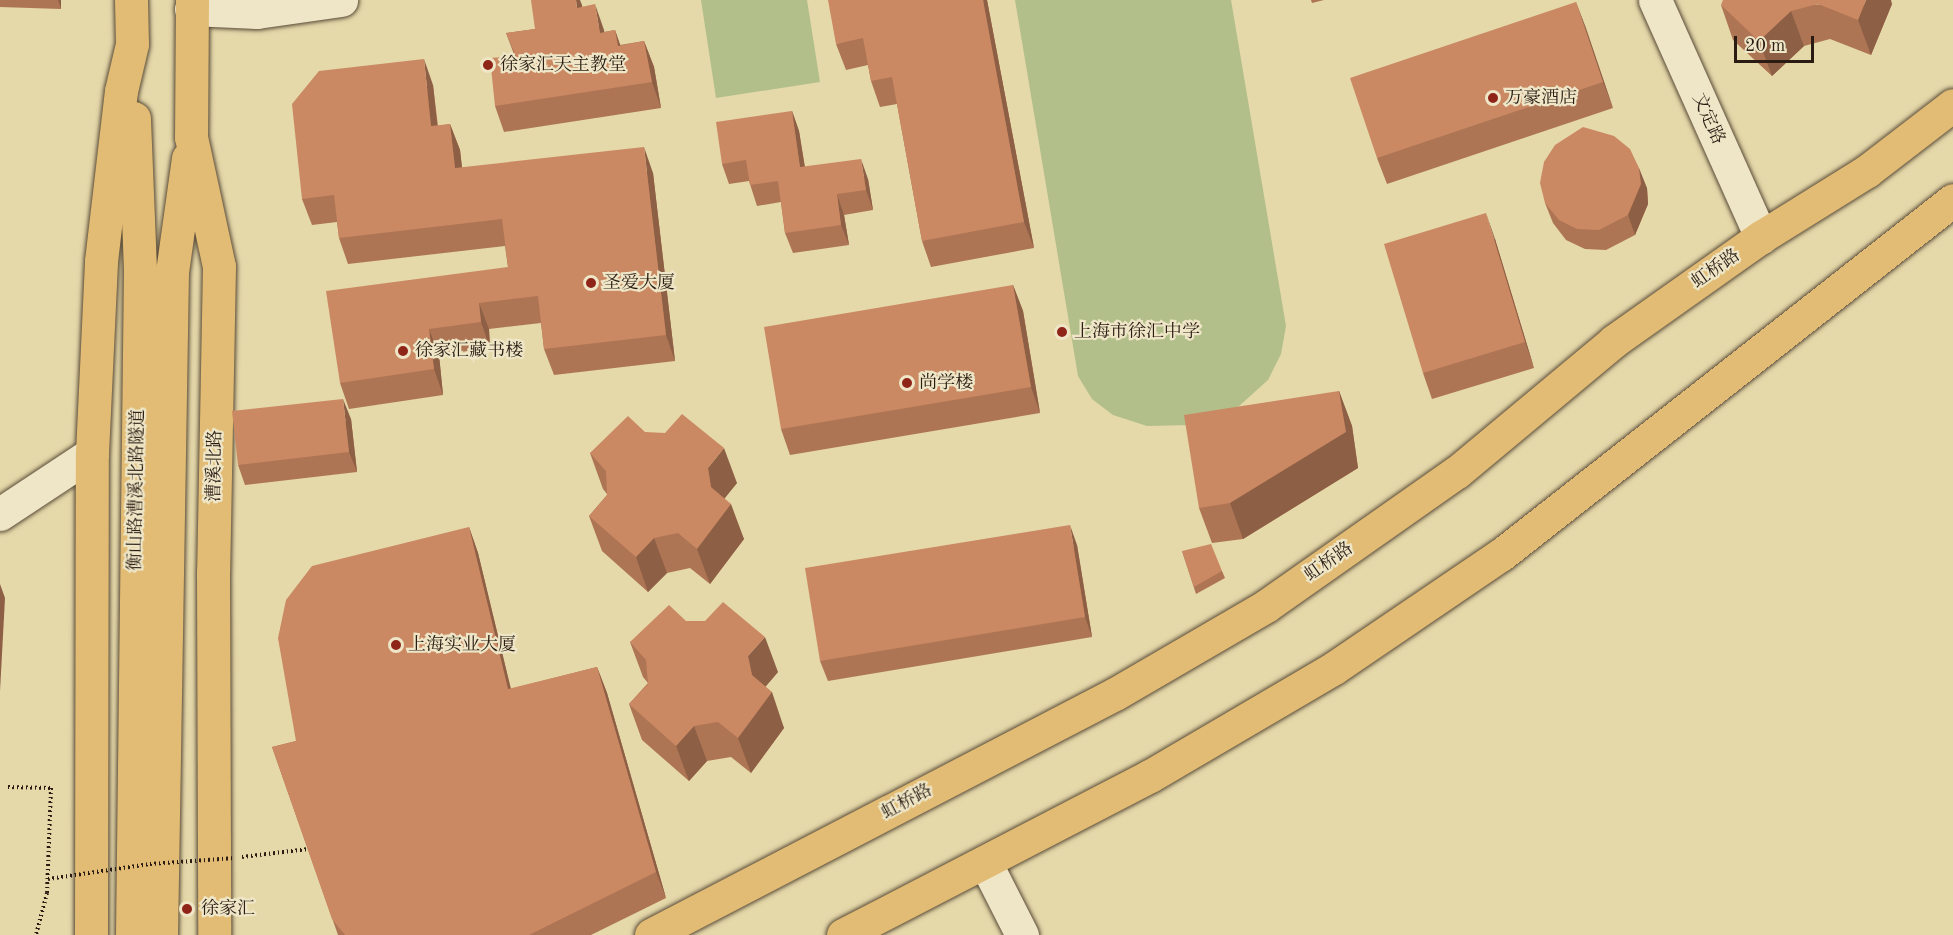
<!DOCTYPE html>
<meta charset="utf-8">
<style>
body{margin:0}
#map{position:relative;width:1953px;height:935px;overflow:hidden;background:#e5d8a9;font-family:"Old Standard TT","Noto Serif SC",serif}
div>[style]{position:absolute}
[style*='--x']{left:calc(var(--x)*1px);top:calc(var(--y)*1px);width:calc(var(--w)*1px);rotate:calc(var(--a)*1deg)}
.green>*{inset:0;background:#b2bf8a}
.path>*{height:4px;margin-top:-2px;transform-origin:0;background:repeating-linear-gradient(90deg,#2a1c13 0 1.5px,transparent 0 4.5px)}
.roads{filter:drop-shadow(0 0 2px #594b38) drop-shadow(0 0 2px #594b38)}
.minor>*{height:33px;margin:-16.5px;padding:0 16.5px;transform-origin:16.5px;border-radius:16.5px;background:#eee6c7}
.major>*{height:33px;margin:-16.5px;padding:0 16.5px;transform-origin:16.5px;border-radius:16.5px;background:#e2bc74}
.path-bridge>*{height:4px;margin-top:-2px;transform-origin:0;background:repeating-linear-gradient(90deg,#2a1c13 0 1.5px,transparent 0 4.5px)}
.wall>*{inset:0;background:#ae7555}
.shaded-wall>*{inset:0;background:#8d5f45}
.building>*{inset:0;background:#ca8863}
.dots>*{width:16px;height:16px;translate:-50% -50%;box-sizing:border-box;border:3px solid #eee6c7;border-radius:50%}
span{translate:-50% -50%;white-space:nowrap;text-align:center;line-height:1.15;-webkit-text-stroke:4.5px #eee6c7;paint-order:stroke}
.poi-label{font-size:18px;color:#2a1c13}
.left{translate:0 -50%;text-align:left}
.street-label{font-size:18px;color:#2a1c13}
.scale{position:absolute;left:1734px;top:36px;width:80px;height:27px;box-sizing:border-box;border:3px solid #2a1c13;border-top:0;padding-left:8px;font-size:18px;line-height:21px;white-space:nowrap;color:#2a1c13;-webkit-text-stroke:4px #eee6c7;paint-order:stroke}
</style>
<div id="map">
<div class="green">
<div style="clip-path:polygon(701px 0,807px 0,820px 82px,716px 98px)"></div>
<div style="clip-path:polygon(1015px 0,1231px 0,1286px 326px,1281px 354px,1268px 380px,1238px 407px,1191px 425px,1147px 426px,1113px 415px,1092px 399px,1078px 376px)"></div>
</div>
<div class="path">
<div style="--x:8;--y:787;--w:43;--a:1.3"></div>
<div style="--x:51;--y:788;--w:105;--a:92.2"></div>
<div style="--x:47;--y:893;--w:43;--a:104.7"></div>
<div style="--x:242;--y:857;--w:67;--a:-6.8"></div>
</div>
<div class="roads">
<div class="minor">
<div style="--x:1655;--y:0;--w:260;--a:65.9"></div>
<div style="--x:191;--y:9;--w:66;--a:2.6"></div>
<div style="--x:257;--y:12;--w:85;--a:-8.1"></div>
<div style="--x:0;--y:514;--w:110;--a:-33.5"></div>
<div style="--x:985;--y:862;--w:82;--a:63.1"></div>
</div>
<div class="major">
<div style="--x:192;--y:0;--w:137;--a:90.4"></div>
<div style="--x:191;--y:137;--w:132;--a:77.8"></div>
<div style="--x:219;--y:266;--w:306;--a:91.1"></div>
<div style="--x:213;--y:572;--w:363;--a:89.8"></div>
<div style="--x:91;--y:935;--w:482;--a:-89.9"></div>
<div style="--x:92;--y:453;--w:192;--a:-87.3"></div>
<div style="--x:101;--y:261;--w:171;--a:-83.3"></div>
<div style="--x:121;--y:91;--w:48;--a:-76.8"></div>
<div style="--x:132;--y:44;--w:44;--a:-91.3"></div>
<div style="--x:132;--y:935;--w:666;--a:-89.31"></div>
<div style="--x:140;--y:269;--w:151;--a:-92.3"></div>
<div style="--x:161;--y:935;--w:663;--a:-89.05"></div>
<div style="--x:172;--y:272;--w:115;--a:-82"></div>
<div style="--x:651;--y:935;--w:523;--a:-27.45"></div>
<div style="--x:1115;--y:694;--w:175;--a:-30.2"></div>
<div style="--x:1266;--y:606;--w:233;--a:-35.1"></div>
<div style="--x:1457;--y:472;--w:204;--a:-39.8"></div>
<div style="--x:1614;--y:341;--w:180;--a:-35.3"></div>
<div style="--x:1761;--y:237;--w:125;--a:-31.9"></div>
<div style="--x:1867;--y:171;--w:108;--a:-37.5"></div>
<div style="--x:843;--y:935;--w:346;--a:-27.4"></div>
<div style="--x:1150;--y:776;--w:213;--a:-30.4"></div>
<div style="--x:1334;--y:668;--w:203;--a:-34.2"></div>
<div style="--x:1502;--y:554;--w:573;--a:-38.13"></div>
</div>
</div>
<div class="path-bridge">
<div style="--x:48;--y:879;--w:103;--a:-8.4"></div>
<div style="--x:150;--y:864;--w:85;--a:-4"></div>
</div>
<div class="wall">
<div style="clip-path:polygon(0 0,61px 0,61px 9px,0 7px)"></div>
<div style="clip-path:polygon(987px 0,1034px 248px,931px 267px,922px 241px,897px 104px,880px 107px,871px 81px,868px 65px,846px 70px,836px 44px)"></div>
<div style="clip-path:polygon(1311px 0,1324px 0,1312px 3px)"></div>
<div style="clip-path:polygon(1576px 2px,1613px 108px,1387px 184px,1377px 158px)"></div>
<div style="clip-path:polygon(1892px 4px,1871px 55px,1830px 39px,1804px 46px,1772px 76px,1733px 40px,1721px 5px)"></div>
<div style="clip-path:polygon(582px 7px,604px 32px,615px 30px,620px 45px,644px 41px,654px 67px,661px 108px,504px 132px,495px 106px,515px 57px,506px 33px,535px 29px)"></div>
<div style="clip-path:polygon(433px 85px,438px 126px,450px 124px,460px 150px,462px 168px,653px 173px,675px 361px,554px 375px,544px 349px,541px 323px,489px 329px,490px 348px,439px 355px,443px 395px,349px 409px,340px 383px,508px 267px,505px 246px,348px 264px,339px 238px,337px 222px,312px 225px,302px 199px)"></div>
<div style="clip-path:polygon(792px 111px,799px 131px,805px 167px,868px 179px,873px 210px,844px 215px,849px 245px,793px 253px,785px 233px,781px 202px,757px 206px,749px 181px,729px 184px,722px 164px)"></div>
<div style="clip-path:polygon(1647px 188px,1648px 204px,1635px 235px,1606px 250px,1585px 249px,1566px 240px,1553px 223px,1545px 203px)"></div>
<div style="clip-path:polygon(1495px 239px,1534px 368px,1432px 399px,1423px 373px)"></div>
<div style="clip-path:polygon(1013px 285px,1023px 311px,1040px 413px,790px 455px,781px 429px)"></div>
<div style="clip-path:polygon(1339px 391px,1352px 426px,1358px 468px,1243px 539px,1212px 543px,1199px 508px)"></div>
<div style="clip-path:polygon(351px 419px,357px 472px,245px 485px,238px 465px)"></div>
<div style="clip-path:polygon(645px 432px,737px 483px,724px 498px,744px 539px,710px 584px,690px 568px,667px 573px,648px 592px,602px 551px,589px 516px,607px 495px,607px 494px,603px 489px,590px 453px)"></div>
<div style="clip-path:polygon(469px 527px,478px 553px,511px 689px,597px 667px,607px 693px,666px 898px,591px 935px,338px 935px,272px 747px,296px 741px)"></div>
<div style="clip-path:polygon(1077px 545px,1092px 637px,828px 681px,820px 661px)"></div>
<div style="clip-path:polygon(1182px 551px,1222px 571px,1225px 578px,1196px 594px)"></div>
<div style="clip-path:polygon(686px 621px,778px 672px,765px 687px,784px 728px,751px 773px,731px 757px,707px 761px,689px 781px,642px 740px,629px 704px,648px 683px,643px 677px,630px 642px)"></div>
</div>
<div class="shaded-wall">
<div style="clip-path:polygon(58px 0,61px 0,61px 9px)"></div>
<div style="clip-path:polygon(576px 0,580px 0,582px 5px,587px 33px,577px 8px)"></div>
<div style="clip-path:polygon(983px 0,987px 0,1034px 248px,1024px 222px)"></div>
<div style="clip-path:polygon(1866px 0,1891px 0,1892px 4px,1871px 55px,1858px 20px)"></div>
<div style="clip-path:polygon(1576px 2px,1586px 28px,1613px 108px,1603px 82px)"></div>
<div style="clip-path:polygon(595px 4px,604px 30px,609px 59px,600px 33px)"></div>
<div style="clip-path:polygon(1791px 11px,1804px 46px,1772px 76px,1759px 41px)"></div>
<div style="clip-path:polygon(615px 30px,624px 56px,618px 46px)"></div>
<div style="clip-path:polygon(644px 41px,654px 67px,661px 108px,652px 82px)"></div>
<div style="clip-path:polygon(424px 59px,433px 85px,440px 152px,431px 126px)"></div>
<div style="clip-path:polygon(792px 111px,799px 131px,808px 188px,800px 167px)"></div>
<div style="clip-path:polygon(450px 124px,460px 150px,465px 194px,455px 168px)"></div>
<div style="clip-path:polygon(644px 147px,653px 173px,675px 361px,666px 335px)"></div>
<div style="clip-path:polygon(861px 159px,868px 179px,873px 210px,866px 190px)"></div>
<div style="clip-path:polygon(1639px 168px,1647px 188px,1648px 204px,1635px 235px,1628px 215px)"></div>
<div style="clip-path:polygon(837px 194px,844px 215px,849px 245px,841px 225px)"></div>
<div style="clip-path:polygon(1486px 213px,1495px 239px,1534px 368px,1525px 342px)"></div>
<div style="clip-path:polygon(1013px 285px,1023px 311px,1040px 413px,1031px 387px)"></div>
<div style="clip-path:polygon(479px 303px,489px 329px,490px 348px,481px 322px)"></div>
<div style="clip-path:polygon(429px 329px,439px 355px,443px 395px,434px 369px)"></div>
<div style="clip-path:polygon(1339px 391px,1352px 426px,1358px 468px,1243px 539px,1230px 503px)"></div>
<div style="clip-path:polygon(343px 399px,351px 419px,357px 472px,349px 452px)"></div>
<div style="clip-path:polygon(724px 448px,737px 483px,721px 503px,731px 504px,744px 539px,710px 584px,697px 549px,711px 487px,708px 468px)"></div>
<div style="clip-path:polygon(1070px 525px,1077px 545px,1092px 637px,1085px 617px)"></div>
<div style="clip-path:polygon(469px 527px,478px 553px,517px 715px,508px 689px)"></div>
<div style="clip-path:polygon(654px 538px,667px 573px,648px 592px,636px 557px)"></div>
<div style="clip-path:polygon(0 584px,5px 598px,0 691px)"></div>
<div style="clip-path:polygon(765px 637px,778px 672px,761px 692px,772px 692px,784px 728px,751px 773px,738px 738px,752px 675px,748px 656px)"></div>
<div style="clip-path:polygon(597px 667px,607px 693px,666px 898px,656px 872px)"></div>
<div style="clip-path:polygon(694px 726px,707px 761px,689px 781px,676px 746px)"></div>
</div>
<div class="building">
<div style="clip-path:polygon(531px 0,576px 0,577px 8px,595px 4px,600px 33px,615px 30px,618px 46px,644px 41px,652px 82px,495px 106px,490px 58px,516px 56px,506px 33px,535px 29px)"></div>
<div style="clip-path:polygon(828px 0,983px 0,1024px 222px,922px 241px,892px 77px,871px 81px,863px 38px,836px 44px)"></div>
<div style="clip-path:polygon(1723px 0,1866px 0,1858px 20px,1818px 4px,1791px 11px,1759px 41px,1721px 5px)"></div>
<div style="clip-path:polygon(1576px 2px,1603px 82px,1377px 158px,1350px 78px)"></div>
<div style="clip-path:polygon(424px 59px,431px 126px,450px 124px,455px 168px,644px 147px,666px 335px,544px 349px,538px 296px,479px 303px,481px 322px,429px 329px,434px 369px,340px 383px,326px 291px,508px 267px,502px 219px,339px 238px,334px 195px,302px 199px,292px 104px,319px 71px)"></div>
<div style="clip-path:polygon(792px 111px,800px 167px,861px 159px,866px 190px,837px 194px,841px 225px,785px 233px,778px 181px,750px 185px,746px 160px,722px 164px,716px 122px)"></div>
<div style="clip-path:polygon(1583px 127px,1614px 136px,1630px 149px,1639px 168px,1641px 184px,1628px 215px,1599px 230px,1577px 229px,1559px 220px,1545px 203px,1540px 183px,1544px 162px,1555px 145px)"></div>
<div style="clip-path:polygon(1486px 213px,1525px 342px,1423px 373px,1384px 244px)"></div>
<div style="clip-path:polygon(1013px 285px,1031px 387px,781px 429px,764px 327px)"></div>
<div style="clip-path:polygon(1339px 391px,1346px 432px,1230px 503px,1199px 508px,1184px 415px)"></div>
<div style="clip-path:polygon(343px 399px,349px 452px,238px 465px,232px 411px)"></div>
<div style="clip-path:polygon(682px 414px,724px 448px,708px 468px,711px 487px,731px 504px,697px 549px,678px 533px,654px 538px,636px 557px,589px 516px,607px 495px,606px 471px,590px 453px,628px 416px,645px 432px,665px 433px)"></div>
<div style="clip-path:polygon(1070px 525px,1085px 617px,820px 661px,805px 568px)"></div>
<div style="clip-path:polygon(469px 527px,508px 689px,597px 667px,656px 872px,529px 935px,345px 935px,332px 919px,272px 747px,296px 741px,278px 638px,286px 600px,312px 566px)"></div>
<div style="clip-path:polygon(1211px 544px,1222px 571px,1194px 587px,1182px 551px)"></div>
<div style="clip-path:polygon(723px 602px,765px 637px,748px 656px,752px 675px,772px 692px,738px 738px,718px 722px,694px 726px,676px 746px,629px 704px,648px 684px,646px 660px,630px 642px,669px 605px,686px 621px,705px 621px)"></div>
</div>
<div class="dots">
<div style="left:488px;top:65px;background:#8f2418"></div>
<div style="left:1493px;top:98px;background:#8f2418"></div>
<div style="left:591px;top:283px;background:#8f2418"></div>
<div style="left:1062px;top:332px;background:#8f2418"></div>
<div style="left:403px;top:351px;background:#8f2418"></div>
<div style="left:907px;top:383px;background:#8f2418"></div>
<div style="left:396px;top:645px;background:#8f2418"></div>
<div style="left:187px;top:909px;background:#8f2418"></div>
</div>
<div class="poi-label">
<span class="left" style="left:500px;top:65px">徐家汇天主教堂</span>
<span class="left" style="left:1505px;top:98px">万豪酒店</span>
<span class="left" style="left:603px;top:283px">圣爱大厦</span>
<span class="left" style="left:1074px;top:332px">上海市徐汇中学</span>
<span class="left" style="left:415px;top:351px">徐家汇藏书楼</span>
<span class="left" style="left:919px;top:383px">尚学楼</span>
<span class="left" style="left:408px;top:645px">上海实业大厦</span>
<span class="left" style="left:201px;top:909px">徐家汇</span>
</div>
<div class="street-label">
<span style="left:1708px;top:119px;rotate:66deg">文定路</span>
<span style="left:1716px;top:269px;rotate:-35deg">虹桥路</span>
<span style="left:215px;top:466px;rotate:-89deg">漕溪北路</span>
<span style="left:137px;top:490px;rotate:-89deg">衡山路漕溪北路隧道</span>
<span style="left:1329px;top:562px;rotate:-35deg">虹桥路</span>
<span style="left:907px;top:802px;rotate:-28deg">虹桥路</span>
</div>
<div class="scale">20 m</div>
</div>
